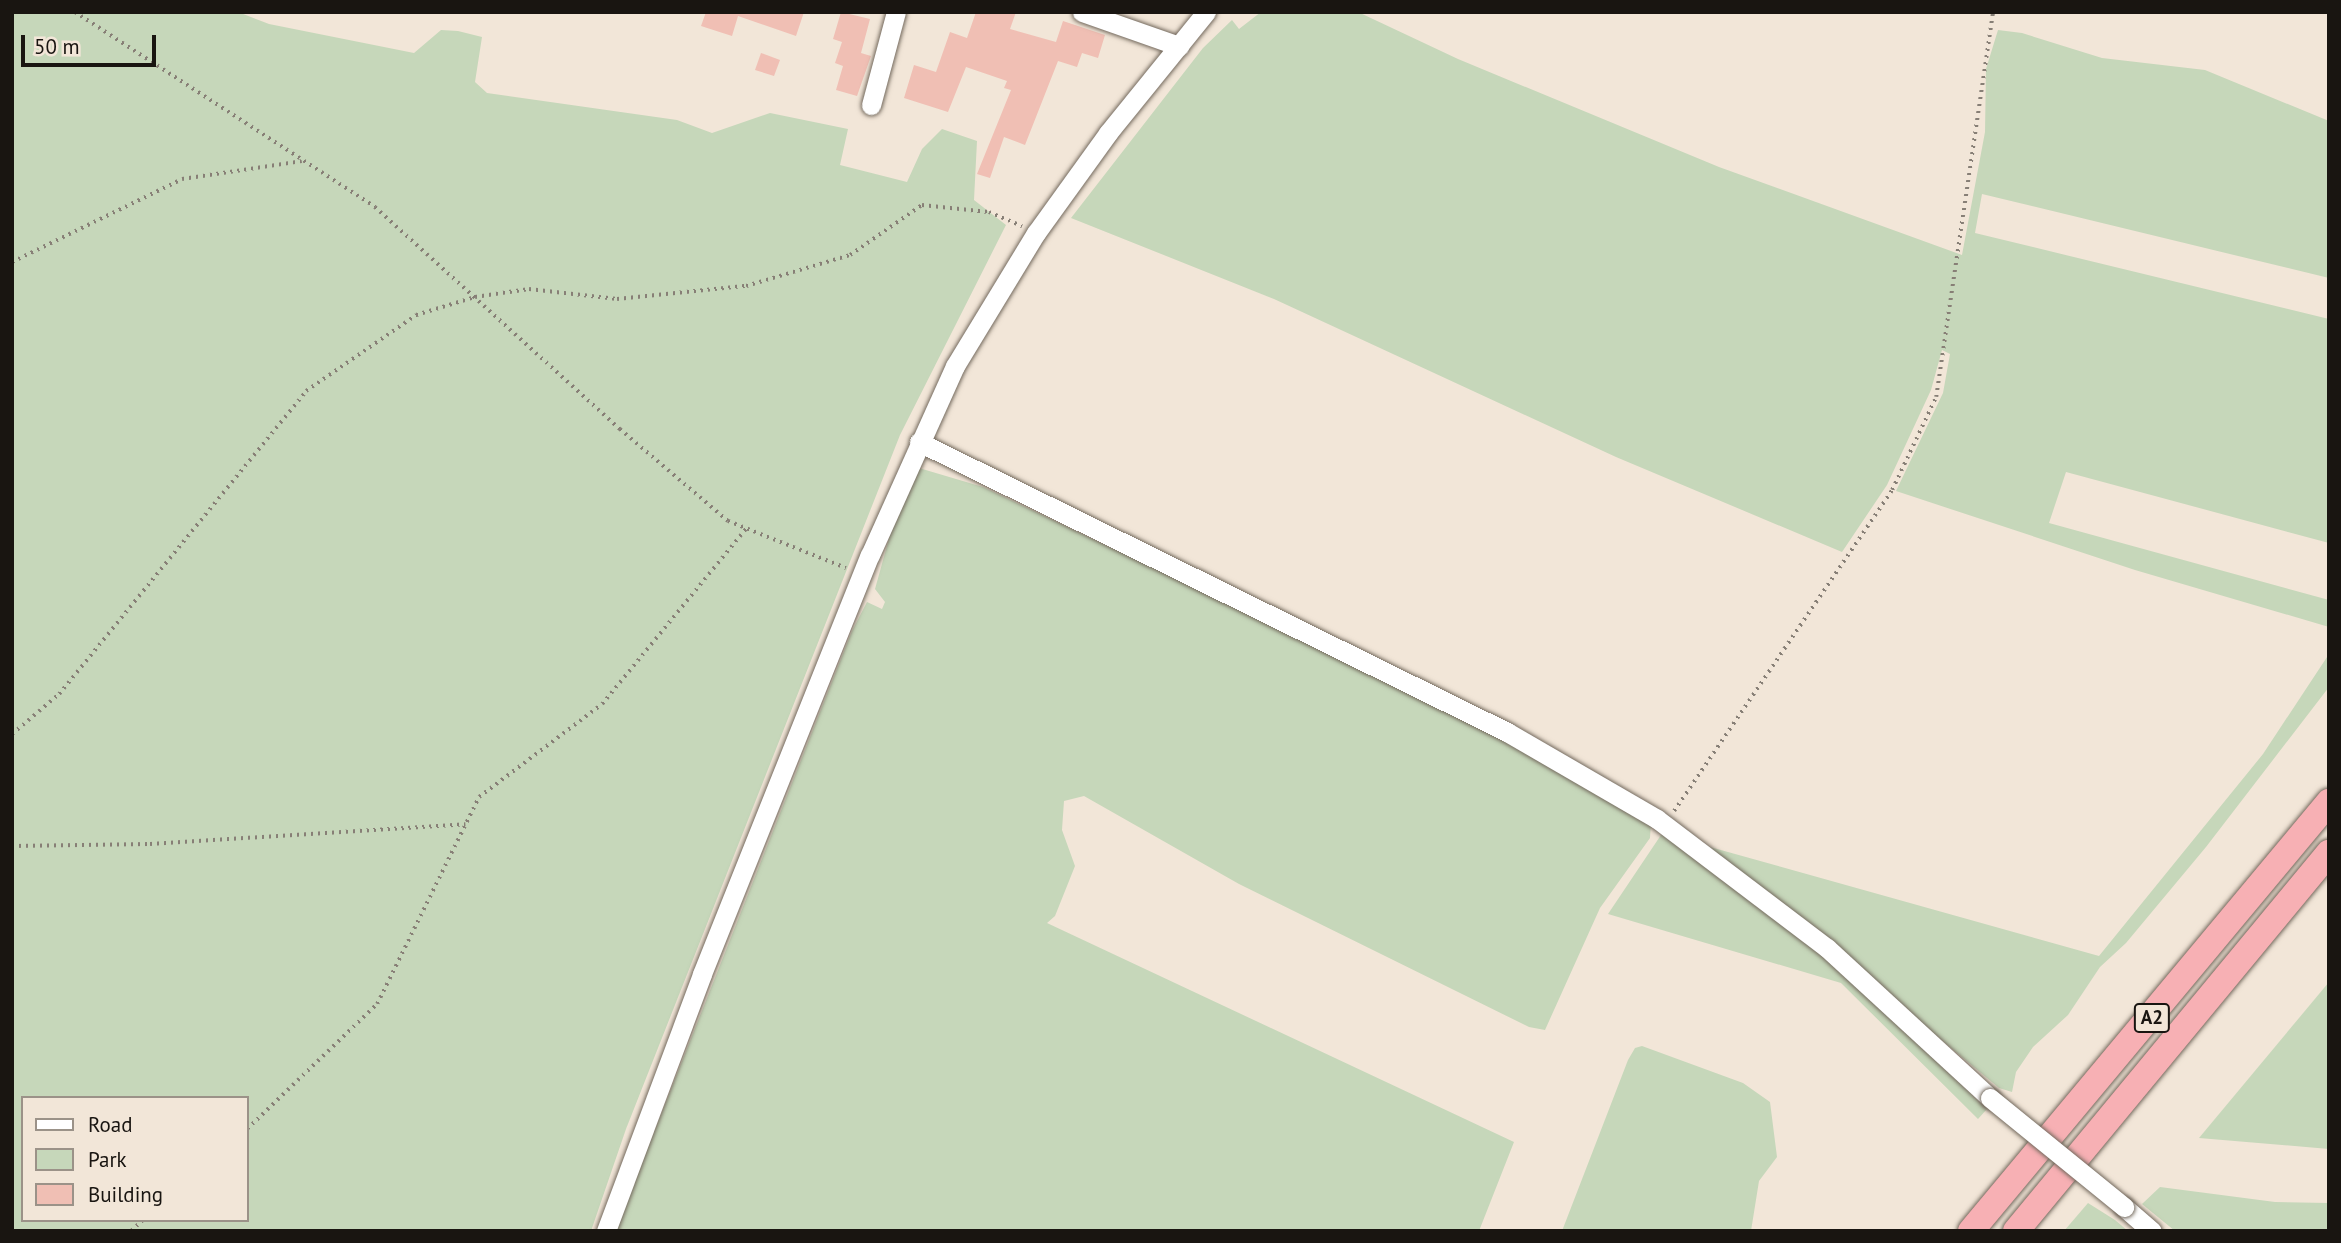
<!DOCTYPE html>
<style>
body{margin:0}
#map{position:relative;width:2341px;height:1243px;overflow:hidden;background:#f2e6d8;font-family:"PT Sans",sans-serif}
div>[style]{position:absolute}
[style*='--x']{left:calc(var(--x)*1px);top:calc(var(--y)*1px);width:calc(var(--w)*1px);rotate:calc(var(--a)*1deg)}
.green>*{inset:0;background:#c6d7ba}
.building>*{inset:0;background:#f0bfb4}
.path>*{height:3.5px;margin-top:-1.75px;transform-origin:0;background:repeating-linear-gradient(90deg,#877f76 0 2px,transparent 0 7px)}
.roads{filter:drop-shadow(0 0 2px #73695d) drop-shadow(0 0 2px #73695d)}
.minor>*{height:19px;margin:-9.5px;padding:0 9.5px;transform-origin:9.5px;border-radius:9.5px;background:#fff}
.highway>*{height:26px;margin:-13px;padding:0 13px;transform-origin:13px;border-radius:13px;background:#f7b0b4}
.bridges{filter:drop-shadow(0 0 2px #73695d) drop-shadow(0 0 2px #73695d)}
.minor-bridge>*{height:19px;margin:-9.5px;padding:0 9.5px;transform-origin:9.5px;border-radius:9.5px;background:#fff}
span{translate:-50% -50%;white-space:nowrap;text-align:center;line-height:1.15;-webkit-text-stroke:6px #f2e6d8;paint-order:stroke}
.shield-label span{padding:2px 5px;background:#f2e6d8;border:2px solid;border-radius:5px;-webkit-text-stroke-width:0}
.shield-label{font-size:19px;color:#191511;font-weight:700}
.frame{position:absolute;inset:0;border:14px solid #191511;pointer-events:none}
.legend{position:absolute;left:21px;top:1096px;width:228px;height:126px;box-sizing:border-box;background:#f2e6d8;border:2px solid #9b9288;margin:0;padding:9px 12px;list-style:none;font-size:21px;color:#191511}
.legend li{display:flex;align-items:center;gap:14px;height:35px}
.legend b{width:35px;border:2px solid #9b9288}
.scale{position:absolute;left:21px;top:35px;width:135px;height:32px;box-sizing:border-box;border:4px solid #191511;border-top:0;padding-left:9px;font-size:21px;line-height:24px;white-space:nowrap;color:#191511;-webkit-text-stroke:5px #f2e6d8;paint-order:stroke}
</style>
<div id="map">
<div class="green">
<div style="clip-path:polygon(evenodd,12px 12px,238px 12px,269px 24px,414px 53px,441px 30px,458px 31px,482px 37px,475px 82px,487px 93px,677px 120px,712px 133px,770px 113px,848px 129px,840px 165px,907px 182px,922px 149px,942px 129px,977px 141px,974px 200px,1006px 225px,900px 435px,626px 1129px,591px 1231px,12px 1231px,12px 12px,23px 1098px,247px 1098px,247px 1220px,23px 1220px,23px 1098px)"></div>
<div style="clip-path:polygon(1261px 12px,1358px 12px,1458px 59px,1719px 167px,1962px 255px,1985px 132px,1986px 69px,1998px 30px,2022px 33px,2102px 58px,2205px 70px,2329px 121px,2329px 278px,1982px 194px,1975px 233px,2329px 319px,2329px 543px,2066px 472px,2049px 523px,2329px 600px,2329px 627px,2135px 570px,1896px 491px,1943px 393px,1950px 354px,1942px 350px,1931px 390px,1887px 485px,1842px 552px,1616px 457px,1274px 299px,1071px 218px,1203px 48px,1232px 20px,1239px 29px)"></div>
<div style="clip-path:polygon(919px 468px,983px 487px,1289px 632px,1523px 746px,1651px 822px,1650px 838px,1600px 908px,1545px 1030px,1529px 1027px,1239px 884px,1084px 796px,1064px 801px,1062px 830px,1075px 866px,1055px 916px,1047px 923px,1514px 1142px,1479px 1231px,615px 1231px,852px 631px,867px 602px,882px 609px,885px 602px,875px 589px,890px 535px)"></div>
<div style="clip-path:polygon(2329px 654px,2329px 687px,2206px 847px,2126px 943px,2100px 967px,2068px 1015px,2033px 1047px,2016px 1072px,2012px 1092px,1999px 1088px,1710px 847px,2099px 956px,2263px 754px)"></div>
<div style="clip-path:polygon(1667px 834px,1779px 913px,1987px 1109px,1978px 1119px,1841px 983px,1608px 914px,1661px 835px)"></div>
<div style="clip-path:polygon(2329px 982px,2329px 1149px,2199px 1138px)"></div>
<div style="clip-path:polygon(1642px 1046px,1743px 1083px,1770px 1102px,1777px 1157px,1759px 1181px,1751px 1231px,1562px 1231px,1628px 1060px,1635px 1048px)"></div>
<div style="clip-path:polygon(2160px 1187px,2275px 1202px,2329px 1203px,2329px 1231px,2175px 1231px,2142px 1204px)"></div>
<div style="clip-path:polygon(2088px 1203px,2115px 1220px,2128px 1231px,2064px 1231px)"></div>
</div>
<div class="building">
<div style="clip-path:polygon(706px 12px,804px 12px,796px 36px,738px 16px,732px 36px,701px 26px)"></div>
<div style="clip-path:polygon(841px 12px,870px 19px,861px 53px,871px 56px,857px 96px,836px 90px,843px 66px,835px 63px,842px 42px,833px 39px)"></div>
<div style="clip-path:polygon(976px 12px,1016px 12px,1010px 29px,1056px 42px,1063px 21px,1105px 35px,1098px 58px,1082px 53px,1077px 67px,1058px 61px,1025px 145px,1004px 137px,990px 178px,977px 174px,1011px 90px,1004px 88px,1007px 81px,966px 67px,948px 112px,904px 98px,914px 65px,936px 72px,950px 32px,967px 38px)"></div>
<div style="clip-path:polygon(761px 53px,780px 60px,774px 76px,755px 70px)"></div>
</div>
<div class="path">
<div style="--x:75;--y:12;--w:358;--a:33"></div>
<div style="--x:375;--y:207;--w:331;--a:42.2"></div>
<div style="--x:620;--y:429;--w:142;--a:40.4"></div>
<div style="--x:728;--y:521;--w:127;--a:21.7"></div>
<div style="--x:12;--y:262;--w:189;--a:-26"></div>
<div style="--x:182;--y:179;--w:121;--a:-8.5"></div>
<div style="--x:12;--y:734;--w:62;--a:-40.4"></div>
<div style="--x:59;--y:694;--w:391;--a:-50.8"></div>
<div style="--x:306;--y:391;--w:134;--a:-34.6"></div>
<div style="--x:416;--y:315;--w:62;--a:-17"></div>
<div style="--x:475;--y:297;--w:55;--a:-8.4"></div>
<div style="--x:529;--y:289;--w:89;--a:6.5"></div>
<div style="--x:617;--y:299;--w:130;--a:-5.8"></div>
<div style="--x:746;--y:286;--w:109;--a:-16.6"></div>
<div style="--x:850;--y:255;--w:88;--a:-34.8"></div>
<div style="--x:922;--y:205;--w:67;--a:6"></div>
<div style="--x:989;--y:212;--w:36;--a:23"></div>
<div style="--x:1674;--y:811;--w:388;--a:-55.8"></div>
<div style="--x:1892;--y:490;--w:103;--a:-64.7"></div>
<div style="--x:1936;--y:397;--w:389;--a:-81.6"></div>
<div style="--x:12;--y:846;--w:138;--a:-0.8"></div>
<div style="--x:150;--y:844;--w:316;--a:-3.6"></div>
<div style="--x:247;--y:1129;--w:180;--a:-43.9"></div>
<div style="--x:377;--y:1004;--w:231;--a:-63.8"></div>
<div style="--x:479;--y:797;--w:154;--a:-37.1"></div>
<div style="--x:602;--y:704;--w:227;--a:-50.6"></div>
<div style="--x:131;--y:1231;--w:16;--a:-43"></div>
</div>
<div class="roads">
<div class="minor">
<div style="--x:1082;--y:12;--w:103;--a:19.3"></div>
<div style="--x:871;--y:105;--w:96;--a:-75"></div>
<div style="--x:919;--y:442;--w:656;--a:26.25"></div>
<div style="--x:1507;--y:732;--w:173;--a:30.1"></div>
<div style="--x:1657;--y:819;--w:213;--a:37.2"></div>
<div style="--x:1827;--y:948;--w:222;--a:42.6"></div>
<div style="--x:2124;--y:1207;--w:37;--a:41"></div>
<div style="--x:606;--y:1231;--w:274;--a:-69.5"></div>
<div style="--x:702;--y:974;--w:451;--a:-68.2"></div>
<div style="--x:870;--y:555;--w:207;--a:-65.8"></div>
<div style="--x:955;--y:366;--w:156;--a:-58.7"></div>
<div style="--x:1036;--y:233;--w:123;--a:-54.2"></div>
<div style="--x:1108;--y:133;--w:156;--a:-51"></div>
</div>
<div class="highway">
<div style="--x:1971;--y:1231;--w:559;--a:-50.16"></div>
<div style="--x:2016;--y:1231;--w:491;--a:-50.4"></div>
</div>
</div>
<div class="bridges">
<div class="minor-bridge">
<div style="--x:1990;--y:1098;--w:173;--a:39.1"></div>
</div>
</div>
<div class="shield-label">
<span style="left:2152px;top:1018px">A2</span>
</div>
<div class="frame"></div>
<ul class="legend">
<li><b style="height:9px;background:#fff"></b>Road</li>
<li><b style="height:19px;background:#c6d7ba"></b>Park</li>
<li><b style="height:19px;background:#f0bfb4"></b>Building</li>
</ul>
<div class="scale">50 m</div>
</div>
